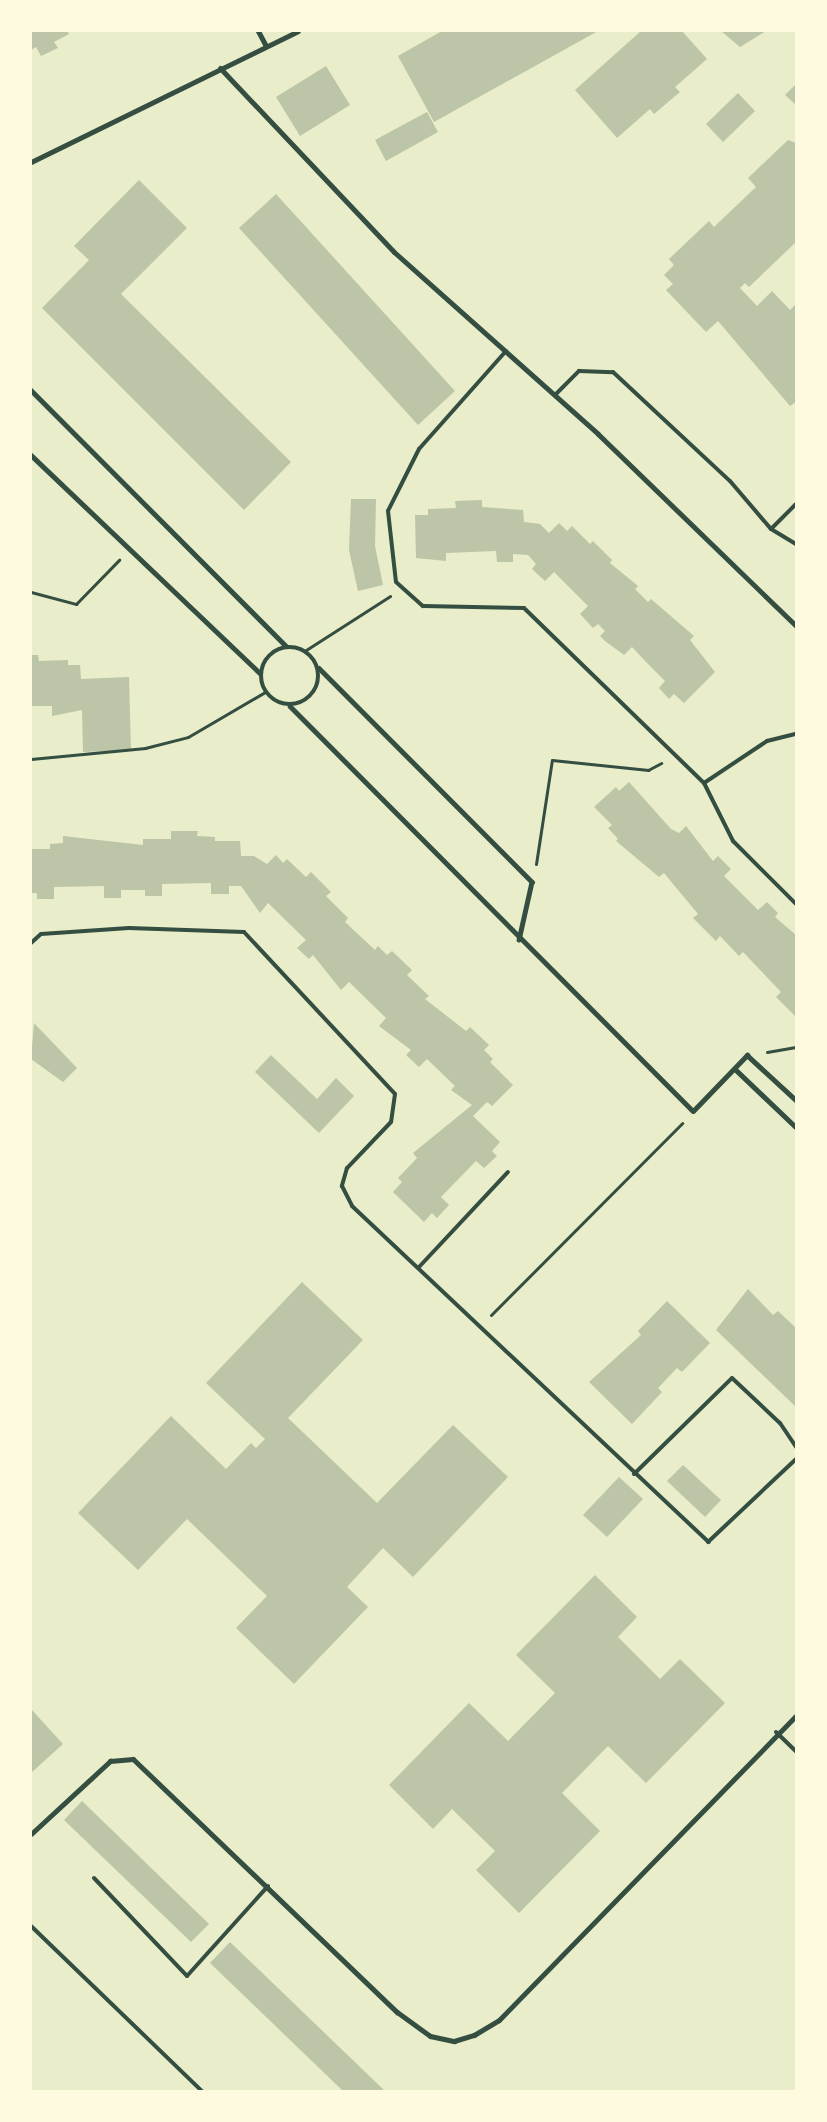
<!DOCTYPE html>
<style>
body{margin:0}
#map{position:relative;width:827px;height:2122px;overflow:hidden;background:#e9edc9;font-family:"Golos Text",sans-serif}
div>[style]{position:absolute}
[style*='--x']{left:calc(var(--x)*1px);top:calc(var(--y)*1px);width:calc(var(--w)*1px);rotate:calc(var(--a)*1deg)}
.building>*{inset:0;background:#bcc5a7}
.path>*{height:3px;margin:-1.5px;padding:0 1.5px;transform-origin:1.5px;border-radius:1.5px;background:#344e41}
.service>*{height:4px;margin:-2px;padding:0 2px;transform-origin:2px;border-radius:2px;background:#344e41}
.pedestrian>*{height:4.5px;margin:-2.25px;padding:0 2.25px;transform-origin:2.25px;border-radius:2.25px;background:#344e41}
.pedestrian>.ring{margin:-2.25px;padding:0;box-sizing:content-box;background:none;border:4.5px solid #344e41;border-radius:50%}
.minor>*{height:5px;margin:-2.5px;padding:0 2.5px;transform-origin:2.5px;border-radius:2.5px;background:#344e41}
span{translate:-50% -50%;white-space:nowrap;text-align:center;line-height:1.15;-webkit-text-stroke:5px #fefae0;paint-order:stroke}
.frame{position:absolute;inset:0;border:32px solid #fefae0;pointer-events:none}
</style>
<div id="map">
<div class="building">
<div style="clip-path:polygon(31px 31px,67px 31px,69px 34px,54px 42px,58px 48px,41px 56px,36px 47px,31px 50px)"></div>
<div style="clip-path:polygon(442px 31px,598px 31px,434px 122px,398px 56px)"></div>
<div style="clip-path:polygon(641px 31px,682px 31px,707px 59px,675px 87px,680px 92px,654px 114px,650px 109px,617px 138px,575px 90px)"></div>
<div style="clip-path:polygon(721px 31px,766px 31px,740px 47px)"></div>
<div style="clip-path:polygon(326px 66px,350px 105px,300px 136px,276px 97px)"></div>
<div style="clip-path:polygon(796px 84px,796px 105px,785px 95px)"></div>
<div style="clip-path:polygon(738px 93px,755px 111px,723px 142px,706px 124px)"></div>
<div style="clip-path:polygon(427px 112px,438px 132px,386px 161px,375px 140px)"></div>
<div style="clip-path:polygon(788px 140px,796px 143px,796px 242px,749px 287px,745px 283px,740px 288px,757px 306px,772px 291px,790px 310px,796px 304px,796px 402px,790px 406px,718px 321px,706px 332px,666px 290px,673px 284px,664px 275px,674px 265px,669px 259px,709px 221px,714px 227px,756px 187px,748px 178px)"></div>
<div style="clip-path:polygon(139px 180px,187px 228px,121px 294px,291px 462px,244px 510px,42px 308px,89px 260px,74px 246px)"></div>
<div style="clip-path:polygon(276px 194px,455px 391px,418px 425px,239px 228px)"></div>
<div style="clip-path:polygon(351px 499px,376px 499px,375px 546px,383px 585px,358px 591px,349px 550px)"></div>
<div style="clip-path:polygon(482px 500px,482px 507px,523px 510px,524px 522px,540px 524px,549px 533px,559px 523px,567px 531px,572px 526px,590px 544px,593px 541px,612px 560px,610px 563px,638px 586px,635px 589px,648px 602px,651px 599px,694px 636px,690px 640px,715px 672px,684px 703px,674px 694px,669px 699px,659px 688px,665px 681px,648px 664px,632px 647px,624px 655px,605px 641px,600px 636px,605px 631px,598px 624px,593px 628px,580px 614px,588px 606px,554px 572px,545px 581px,532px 569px,536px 564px,528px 555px,513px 554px,513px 562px,497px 562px,496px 551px,446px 553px,446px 561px,416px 558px,415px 515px,428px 515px,428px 509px,456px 508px,455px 501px)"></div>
<div style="clip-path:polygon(31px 655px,38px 655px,39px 661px,68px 660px,68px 665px,80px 665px,81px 679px,129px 677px,131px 750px,83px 752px,82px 710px,52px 716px,52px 706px,31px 706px)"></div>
<div style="clip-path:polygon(629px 782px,671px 829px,679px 833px,686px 826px,713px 861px,718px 856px,731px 869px,724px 876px,758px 910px,767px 902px,778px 913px,775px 917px,796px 935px,796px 1017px,776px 997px,781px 992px,743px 952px,739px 956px,720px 936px,716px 941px,693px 918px,698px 914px,664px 873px,659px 877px,616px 841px,618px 839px,608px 828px,612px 825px,594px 807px,616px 787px,619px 791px)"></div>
<div style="clip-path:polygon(171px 831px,198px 831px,197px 836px,215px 837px,215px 841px,240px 841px,241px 856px,254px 856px,267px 864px,276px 855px,283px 863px,287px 859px,306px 877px,311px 872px,331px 892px,326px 896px,348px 918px,345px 922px,375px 950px,378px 946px,387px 955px,392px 951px,412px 970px,407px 975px,429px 996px,425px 999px,466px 1031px,470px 1027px,489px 1045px,484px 1050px,493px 1059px,490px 1062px,513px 1085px,492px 1106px,487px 1102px,473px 1116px,500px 1142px,492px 1151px,497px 1156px,484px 1168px,476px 1161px,441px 1197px,449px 1205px,437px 1218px,432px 1213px,424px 1222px,393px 1192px,402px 1182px,398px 1178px,417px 1158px,413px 1153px,472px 1105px,451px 1090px,455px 1086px,427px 1059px,419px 1067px,406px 1055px,411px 1050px,379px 1026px,386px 1018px,349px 982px,341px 990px,313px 955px,309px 959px,297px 948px,306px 940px,268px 903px,260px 913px,241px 886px,229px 886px,229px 894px,211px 894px,211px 883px,162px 884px,162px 896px,145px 896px,145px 890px,121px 890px,121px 898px,104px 898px,104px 886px,54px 887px,54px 899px,37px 899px,37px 893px,31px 893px,31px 849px,50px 849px,50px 844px,63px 843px,63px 836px,143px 845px,143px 839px,171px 839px)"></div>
<div style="clip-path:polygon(34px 1023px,77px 1068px,63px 1082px,31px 1059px)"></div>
<div style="clip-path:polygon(271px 1055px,317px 1099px,336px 1078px,354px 1096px,319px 1133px,255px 1072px)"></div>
<div style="clip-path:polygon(302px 1282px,363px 1340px,288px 1418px,377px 1503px,453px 1425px,508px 1477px,413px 1577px,383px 1548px,347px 1587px,368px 1607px,294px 1684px,236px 1628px,267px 1596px,187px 1519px,138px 1570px,78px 1513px,171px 1416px,226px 1469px,251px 1443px,256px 1448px,265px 1439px,206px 1383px)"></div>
<div style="clip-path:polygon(748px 1289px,773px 1315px,778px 1311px,796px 1328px,796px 1407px,716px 1330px)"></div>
<div style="clip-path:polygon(667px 1301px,710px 1343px,682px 1372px,677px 1368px,658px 1388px,662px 1392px,632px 1424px,589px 1382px,641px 1335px,638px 1331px)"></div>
<div style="clip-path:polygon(683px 1465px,721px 1500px,705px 1517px,667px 1481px)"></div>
<div style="clip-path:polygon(619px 1477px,643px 1499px,607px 1537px,583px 1515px)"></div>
<div style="clip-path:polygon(595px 1575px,637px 1617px,618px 1637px,660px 1679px,680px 1659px,725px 1703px,646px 1783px,608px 1746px,562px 1793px,600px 1831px,519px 1913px,476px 1870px,495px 1851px,452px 1809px,433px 1829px,389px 1785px,469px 1703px,508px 1741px,555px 1693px,516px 1655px)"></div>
<div style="clip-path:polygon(31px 1709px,63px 1744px,31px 1773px)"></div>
<div style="clip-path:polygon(82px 1801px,209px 1924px,191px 1942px,64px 1820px)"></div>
<div style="clip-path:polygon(230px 1942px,385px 2091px,343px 2091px,210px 1963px)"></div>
</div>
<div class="path">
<div style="--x:31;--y:592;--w:47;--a:14.9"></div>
<div style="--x:76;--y:604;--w:62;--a:-45.7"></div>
<div style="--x:306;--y:650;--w:100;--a:-32.7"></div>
<div style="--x:31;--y:759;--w:115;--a:-5.5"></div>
<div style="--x:145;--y:748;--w:44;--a:-14.3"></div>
<div style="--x:188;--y:737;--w:89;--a:-30.3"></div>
<div style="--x:536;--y:864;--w:105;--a:-81.3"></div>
<div style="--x:552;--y:760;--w:97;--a:5.9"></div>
<div style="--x:648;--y:770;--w:15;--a:-28"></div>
<div style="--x:767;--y:1052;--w:29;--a:-10"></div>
<div style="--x:491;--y:1315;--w:271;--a:-45.1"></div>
</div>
<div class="service">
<div style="--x:506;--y:351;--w:131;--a:131.6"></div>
<div style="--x:419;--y:449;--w:69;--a:116.6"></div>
<div style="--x:388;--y:511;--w:71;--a:83.6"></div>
<div style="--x:396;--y:582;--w:36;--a:42"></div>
<div style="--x:423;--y:606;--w:101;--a:1.1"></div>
<div style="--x:524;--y:608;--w:251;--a:44.2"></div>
<div style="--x:704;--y:783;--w:76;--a:-33.7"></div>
<div style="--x:767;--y:741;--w:30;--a:-14"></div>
<div style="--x:555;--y:395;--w:34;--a:-45"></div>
<div style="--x:579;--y:371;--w:34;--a:2"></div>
<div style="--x:613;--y:372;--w:160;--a:43"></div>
<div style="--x:730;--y:481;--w:63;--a:49.5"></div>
<div style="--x:771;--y:529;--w:29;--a:31"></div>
<div style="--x:771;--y:529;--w:35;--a:-45"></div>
<div style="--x:704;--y:783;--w:65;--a:63.4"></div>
<div style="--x:733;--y:841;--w:89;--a:45"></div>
<div style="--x:31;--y:943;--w:13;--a:-42"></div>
<div style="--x:41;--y:934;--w:88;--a:-3.9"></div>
<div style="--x:129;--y:928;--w:115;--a:2"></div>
<div style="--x:244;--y:932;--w:221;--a:47"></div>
<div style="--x:395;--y:1094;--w:28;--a:98"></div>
<div style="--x:391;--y:1122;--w:64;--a:133.7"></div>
<div style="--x:347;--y:1168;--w:19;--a:106"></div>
<div style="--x:342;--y:1186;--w:22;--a:63"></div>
<div style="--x:352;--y:1206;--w:490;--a:43.3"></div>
<div style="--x:708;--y:1542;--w:121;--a:-43.3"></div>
<div style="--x:419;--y:1267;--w:130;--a:-46.9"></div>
<div style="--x:634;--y:1474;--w:137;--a:-44.4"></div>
<div style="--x:732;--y:1378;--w:66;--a:43.2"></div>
<div style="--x:780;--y:1423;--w:29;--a:56"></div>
<div style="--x:776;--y:1732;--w:28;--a:44"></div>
<div style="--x:94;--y:1878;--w:135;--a:46.5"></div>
<div style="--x:187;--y:1976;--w:121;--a:-48"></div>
<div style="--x:31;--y:1926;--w:238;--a:44"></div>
</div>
<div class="pedestrian">
<div style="--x:31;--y:390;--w:361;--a:45.1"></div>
<div style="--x:31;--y:455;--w:316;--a:43.6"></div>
<div class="ring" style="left:261px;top:647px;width:53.5px;height:53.5px"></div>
<div style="--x:319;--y:668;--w:302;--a:45.1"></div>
<div style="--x:532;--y:882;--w:59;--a:102.6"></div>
<div style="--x:290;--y:706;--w:571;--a:45.14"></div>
<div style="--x:693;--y:1111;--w:78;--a:-46"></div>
<div style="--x:747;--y:1055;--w:67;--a:42.6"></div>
<div style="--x:735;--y:1069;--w:84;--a:43.6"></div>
</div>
<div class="minor">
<div style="--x:258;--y:31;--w:17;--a:62"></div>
<div style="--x:220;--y:68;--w:253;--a:46.6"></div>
<div style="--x:394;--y:252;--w:273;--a:41.7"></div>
<div style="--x:598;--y:434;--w:276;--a:44.1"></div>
<div style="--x:31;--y:162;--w:297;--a:-26.1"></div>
<div style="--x:31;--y:1834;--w:108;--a:-42.7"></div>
<div style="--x:110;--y:1761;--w:23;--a:-5"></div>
<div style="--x:133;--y:1759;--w:366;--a:43.8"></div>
<div style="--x:397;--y:2012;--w:41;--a:36"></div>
<div style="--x:430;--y:2036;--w:25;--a:12"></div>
<div style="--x:454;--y:2041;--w:21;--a:-17"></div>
<div style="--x:474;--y:2035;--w:29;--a:-31"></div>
<div style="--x:499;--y:2020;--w:425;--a:-45.7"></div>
</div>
<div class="frame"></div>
</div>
